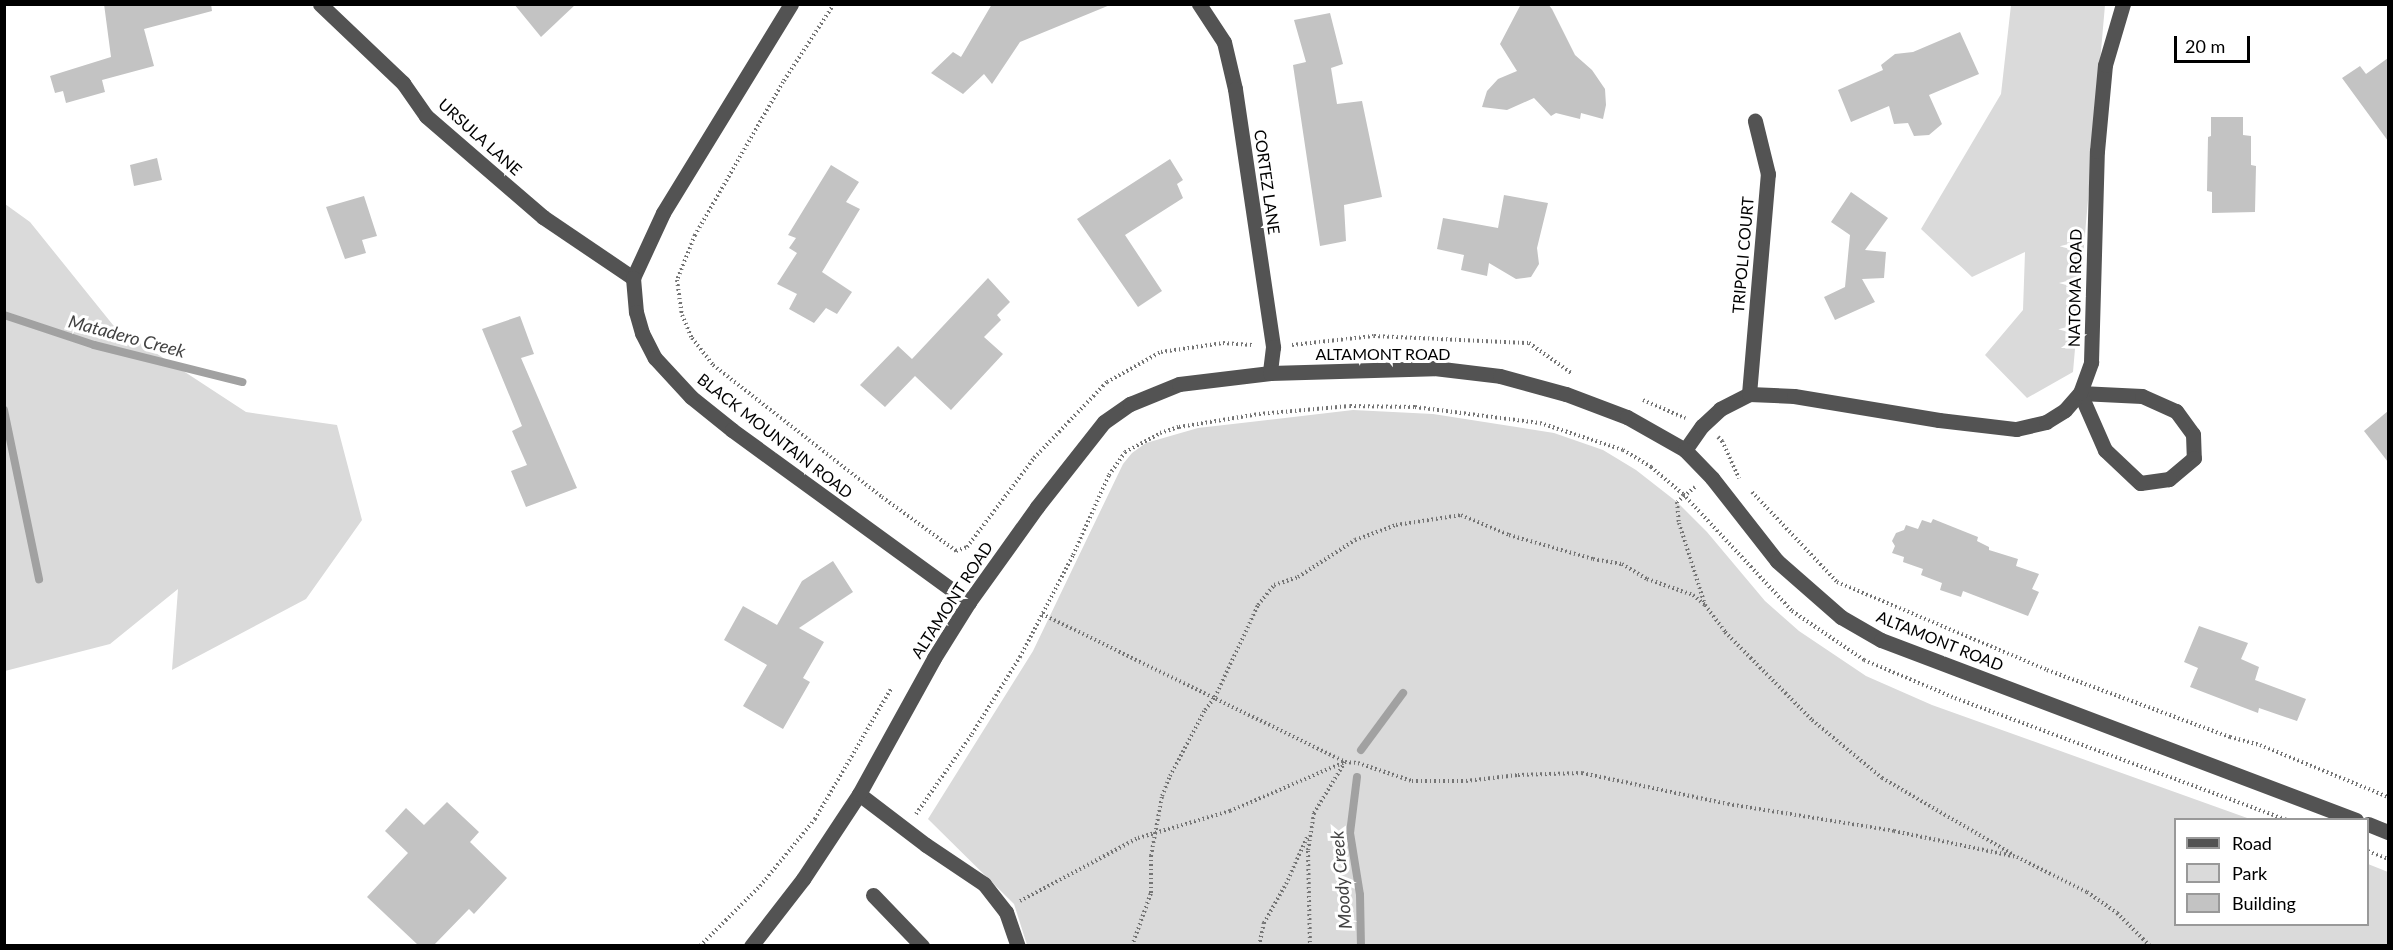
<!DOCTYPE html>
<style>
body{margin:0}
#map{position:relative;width:2393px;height:950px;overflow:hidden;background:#fff;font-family:Lato,sans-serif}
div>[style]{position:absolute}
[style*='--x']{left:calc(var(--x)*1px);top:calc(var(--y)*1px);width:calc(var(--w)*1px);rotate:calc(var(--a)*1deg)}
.green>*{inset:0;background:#dadada}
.stream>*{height:8px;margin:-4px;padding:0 4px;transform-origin:4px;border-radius:4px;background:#a1a1a1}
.building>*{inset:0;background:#c3c3c3}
.path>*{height:4px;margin-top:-2px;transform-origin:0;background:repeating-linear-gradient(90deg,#757575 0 1.5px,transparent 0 4.5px)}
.minor>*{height:15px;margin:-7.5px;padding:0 7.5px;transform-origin:7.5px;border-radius:7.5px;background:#535353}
span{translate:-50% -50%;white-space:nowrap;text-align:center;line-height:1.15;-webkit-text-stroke:6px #fff;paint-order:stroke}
.street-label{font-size:16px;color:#000}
.water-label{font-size:18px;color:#424242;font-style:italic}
.frame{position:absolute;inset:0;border:6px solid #000;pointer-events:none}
.legend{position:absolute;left:2174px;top:818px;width:195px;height:108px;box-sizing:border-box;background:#fff;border:2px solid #999;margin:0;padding:8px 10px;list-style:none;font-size:18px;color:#000}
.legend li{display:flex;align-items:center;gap:12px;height:30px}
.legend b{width:30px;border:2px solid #999}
.scale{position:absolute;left:2174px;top:36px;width:76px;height:27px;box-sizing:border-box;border:3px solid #000;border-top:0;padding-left:8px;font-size:18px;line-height:21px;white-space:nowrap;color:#000;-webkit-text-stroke:4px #fff;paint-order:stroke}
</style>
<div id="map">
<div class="green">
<div style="clip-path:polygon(2011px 5px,2105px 5px,2073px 372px,2027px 398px,1985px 355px,2023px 310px,2025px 252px,1972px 277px,1921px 229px,2001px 94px)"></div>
<div style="clip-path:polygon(5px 204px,30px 222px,113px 325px,246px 412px,337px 425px,362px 520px,306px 599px,172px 670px,178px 589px,110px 644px,5px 671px)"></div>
<div style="clip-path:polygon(1353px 410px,1433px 414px,1554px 433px,1603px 450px,1636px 470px,1677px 502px,1707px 532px,1765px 601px,1799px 631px,1866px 676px,1932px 705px,2250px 819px,2176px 820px,2176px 924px,2368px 924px,2368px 864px,2388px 872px,2388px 945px,1027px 945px,1014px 904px,928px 819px,1033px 651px,1123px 464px,1132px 453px,1146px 443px,1198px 428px)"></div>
</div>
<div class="stream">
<div style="--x:4;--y:315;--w:95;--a:18.4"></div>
<div style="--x:94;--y:345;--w:153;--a:14"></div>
<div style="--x:4;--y:410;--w:173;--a:78.3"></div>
<div style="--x:1361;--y:750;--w:71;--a:-53.6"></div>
<div style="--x:1357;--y:777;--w:56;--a:97.1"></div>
<div style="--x:1350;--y:833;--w:63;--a:80.8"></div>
<div style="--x:1360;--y:895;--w:51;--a:88.9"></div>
</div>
<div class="building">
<div style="clip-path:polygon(104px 4px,211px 4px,212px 11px,144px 29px,154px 66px,102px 80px,105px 92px,66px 103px,63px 91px,55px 93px,50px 76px,111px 57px)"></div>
<div style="clip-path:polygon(514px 4px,576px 4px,541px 37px)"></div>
<div style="clip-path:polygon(992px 4px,1109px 4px,1110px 5px,1020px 42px,992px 84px,984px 74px,963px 94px,931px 73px,953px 52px,961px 57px)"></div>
<div style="clip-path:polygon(1521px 4px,1548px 4px,1552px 9px,1575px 55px,1592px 70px,1605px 89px,1606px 105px,1603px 119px,1581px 113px,1580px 119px,1556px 113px,1551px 116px,1534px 98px,1507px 110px,1482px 107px,1487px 91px,1498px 79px,1517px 71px,1500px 44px)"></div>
<div style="clip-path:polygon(1330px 13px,1343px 64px,1331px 68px,1337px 104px,1362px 101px,1382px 197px,1344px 205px,1346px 241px,1320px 246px,1293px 65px,1306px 62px,1294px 20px)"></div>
<div style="clip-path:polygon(1960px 32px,1979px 74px,1929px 95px,1942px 124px,1929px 135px,1914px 136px,1908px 123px,1894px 124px,1889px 106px,1851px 122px,1838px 90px,1883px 70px,1881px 65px,1895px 54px,1913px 52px)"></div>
<div style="clip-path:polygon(2388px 58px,2388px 141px,2342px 78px,2360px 66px,2366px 74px)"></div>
<div style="clip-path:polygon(2211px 117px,2243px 117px,2243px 135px,2251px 136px,2251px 165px,2256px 166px,2255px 212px,2212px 213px,2212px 192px,2207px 191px,2208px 137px,2211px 136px)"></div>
<div style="clip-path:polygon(157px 158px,162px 180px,134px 186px,130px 165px)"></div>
<div style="clip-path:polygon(1170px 159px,1183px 180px,1177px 184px,1183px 198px,1125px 235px,1162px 291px,1138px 307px,1077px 219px)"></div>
<div style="clip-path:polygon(831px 165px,859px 182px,846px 202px,860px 209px,822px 272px,852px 292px,837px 314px,826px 308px,814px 323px,789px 309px,797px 294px,777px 284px,797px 253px,789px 248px,796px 238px,788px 235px)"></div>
<div style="clip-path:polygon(1851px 192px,1888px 218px,1865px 250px,1886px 252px,1884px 278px,1862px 279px,1875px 302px,1835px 320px,1824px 297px,1845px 287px,1850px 235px,1831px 222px)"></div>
<div style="clip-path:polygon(1504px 195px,1548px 203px,1537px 248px,1539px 264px,1531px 277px,1516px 279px,1489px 263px,1487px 276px,1461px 270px,1464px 255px,1437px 249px,1443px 218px,1498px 228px)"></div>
<div style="clip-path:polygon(364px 196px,377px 236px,362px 240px,366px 253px,345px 259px,326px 207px)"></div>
<div style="clip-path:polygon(988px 278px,1010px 302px,997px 315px,1001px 320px,984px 337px,1003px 354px,951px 410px,915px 376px,885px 407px,860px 385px,898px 346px,912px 359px)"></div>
<div style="clip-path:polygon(520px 316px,534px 354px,521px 358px,577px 488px,526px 507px,511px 471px,527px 465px,512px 431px,522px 426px,482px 329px)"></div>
<div style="clip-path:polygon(2388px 411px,2388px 462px,2364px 431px)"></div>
<div style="clip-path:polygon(1933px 519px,1978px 537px,1977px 541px,1989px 547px,1989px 550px,2018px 559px,2016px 566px,2039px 574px,2032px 589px,2039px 592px,2028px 616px,1963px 591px,1961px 597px,1940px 590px,1942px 583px,1921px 575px,1923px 569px,1903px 562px,1904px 557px,1892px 553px,1895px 546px,1892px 541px,1896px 533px,1904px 530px,1906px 525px,1918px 529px,1922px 520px,1931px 523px)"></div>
<div style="clip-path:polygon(833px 561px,853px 592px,799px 628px,824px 642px,803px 678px,810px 682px,783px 729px,743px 706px,767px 665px,724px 640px,743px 606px,777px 625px,802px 581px)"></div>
<div style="clip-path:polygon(2199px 626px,2248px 643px,2241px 659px,2259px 667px,2255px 680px,2306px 699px,2297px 721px,2259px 708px,2258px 713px,2190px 687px,2198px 668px,2184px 662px)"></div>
<div style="clip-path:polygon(447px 802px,479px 832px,470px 842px,507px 878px,474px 914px,469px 909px,434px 945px,418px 945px,367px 897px,408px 853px,385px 831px,406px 808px,424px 825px)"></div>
</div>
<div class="path">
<div style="--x:834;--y:4;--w:93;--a:123.2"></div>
<div style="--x:783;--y:82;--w:177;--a:119.9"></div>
<div style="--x:695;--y:235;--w:48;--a:111.8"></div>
<div style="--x:677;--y:280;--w:35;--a:82"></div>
<div style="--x:682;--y:315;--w:25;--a:67"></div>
<div style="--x:692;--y:338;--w:34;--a:52"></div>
<div style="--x:713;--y:365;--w:214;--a:38"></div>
<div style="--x:882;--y:497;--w:92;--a:36.1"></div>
<div style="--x:956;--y:551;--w:12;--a:-20"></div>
<div style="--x:967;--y:547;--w:111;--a:-53"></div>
<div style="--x:1034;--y:458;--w:105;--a:-46.2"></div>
<div style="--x:1107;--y:382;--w:62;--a:-29.1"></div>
<div style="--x:1161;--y:352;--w:63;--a:-8.3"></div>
<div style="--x:1223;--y:343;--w:29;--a:4"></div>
<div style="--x:1292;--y:345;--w:82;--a:-6.3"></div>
<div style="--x:1374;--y:336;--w:155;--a:2.6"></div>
<div style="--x:1529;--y:343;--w:52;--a:35.5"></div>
<div style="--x:1643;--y:400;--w:46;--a:23.2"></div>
<div style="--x:1718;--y:437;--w:6;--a:45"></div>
<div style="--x:1722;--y:441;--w:41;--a:65.3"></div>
<div style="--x:1695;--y:487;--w:23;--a:140"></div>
<div style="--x:1677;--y:502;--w:21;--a:85"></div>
<div style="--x:1679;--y:523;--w:86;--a:72.4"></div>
<div style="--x:1705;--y:605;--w:34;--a:53"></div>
<div style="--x:1725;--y:632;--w:124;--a:45.3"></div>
<div style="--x:1812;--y:720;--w:91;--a:39.6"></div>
<div style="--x:1882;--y:778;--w:153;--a:30.3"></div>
<div style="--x:1752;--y:492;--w:124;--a:46.6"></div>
<div style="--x:1837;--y:582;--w:228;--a:22.7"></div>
<div style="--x:2047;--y:670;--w:195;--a:20.1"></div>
<div style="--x:2230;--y:737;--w:31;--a:15"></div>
<div style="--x:2260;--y:745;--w:138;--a:22.1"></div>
<div style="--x:1042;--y:614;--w:337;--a:26"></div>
<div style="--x:1345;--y:762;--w:60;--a:121.3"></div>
<div style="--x:1314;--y:813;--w:38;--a:99"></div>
<div style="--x:1308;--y:851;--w:95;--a:88.8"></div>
<div style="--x:916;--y:814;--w:98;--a:-55"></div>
<div style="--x:972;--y:734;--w:91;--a:-58.1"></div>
<div style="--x:1020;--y:657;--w:115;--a:-62.5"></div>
<div style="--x:1073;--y:555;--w:88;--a:-65.8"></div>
<div style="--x:1109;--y:475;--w:28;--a:-55"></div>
<div style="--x:1125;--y:452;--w:40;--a:-28"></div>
<div style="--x:1160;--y:433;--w:20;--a:-18"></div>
<div style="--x:1179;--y:427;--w:81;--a:-9.2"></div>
<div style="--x:1259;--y:414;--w:91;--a:-5"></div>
<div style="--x:1350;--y:406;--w:65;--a:0.9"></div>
<div style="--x:1415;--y:407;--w:126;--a:7.3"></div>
<div style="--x:1540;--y:423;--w:87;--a:18"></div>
<div style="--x:1623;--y:450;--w:33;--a:31"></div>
<div style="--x:1651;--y:467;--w:42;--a:40.2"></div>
<div style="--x:1683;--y:494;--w:160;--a:47"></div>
<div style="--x:1792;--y:611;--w:87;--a:34.2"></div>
<div style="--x:1864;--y:660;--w:99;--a:22.7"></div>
<div style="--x:1955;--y:698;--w:354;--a:20.2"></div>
<div style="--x:2368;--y:851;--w:22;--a:22"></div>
<div style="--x:1020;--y:901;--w:134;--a:-28.1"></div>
<div style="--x:1138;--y:838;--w:96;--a:-16.4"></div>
<div style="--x:1230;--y:811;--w:125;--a:-23.1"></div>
<div style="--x:1345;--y:762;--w:13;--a:4"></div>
<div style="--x:1358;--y:763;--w:57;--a:18.4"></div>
<div style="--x:1412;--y:781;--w:54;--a:0"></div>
<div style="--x:1466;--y:781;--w:52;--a:-6.6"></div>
<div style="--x:1518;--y:775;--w:64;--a:-1.8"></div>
<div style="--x:1582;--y:773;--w:149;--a:12"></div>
<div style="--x:1728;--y:804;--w:168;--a:9.2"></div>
<div style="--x:1894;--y:831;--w:126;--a:11.9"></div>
<div style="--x:2017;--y:857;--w:78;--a:26.6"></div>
<div style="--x:2087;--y:892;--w:37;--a:35"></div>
<div style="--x:2117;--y:913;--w:47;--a:45"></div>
<div style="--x:700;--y:946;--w:85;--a:-45"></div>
<div style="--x:760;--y:886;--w:87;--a:-50.6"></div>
<div style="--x:815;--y:819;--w:151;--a:-59.7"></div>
<div style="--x:1132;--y:946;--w:56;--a:-70.3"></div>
<div style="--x:1151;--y:893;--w:37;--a:-90"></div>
<div style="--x:1151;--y:856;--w:61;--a:-79.6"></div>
<div style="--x:1162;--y:796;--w:22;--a:-68"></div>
<div style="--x:1170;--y:776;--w:75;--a:-62.1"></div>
<div style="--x:1205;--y:710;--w:16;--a:-52"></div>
<div style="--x:1215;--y:697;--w:102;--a:-64.9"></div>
<div style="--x:1258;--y:605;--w:26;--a:-51"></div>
<div style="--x:1274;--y:585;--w:25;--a:-18"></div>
<div style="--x:1298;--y:577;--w:68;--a:-33"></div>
<div style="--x:1355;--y:540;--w:44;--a:-20.1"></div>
<div style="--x:1396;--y:525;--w:66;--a:-8.7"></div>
<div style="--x:1461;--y:515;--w:52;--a:22.6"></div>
<div style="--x:1509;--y:535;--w:87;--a:15.9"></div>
<div style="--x:1593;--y:559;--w:29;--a:10"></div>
<div style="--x:1622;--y:564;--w:29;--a:31"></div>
<div style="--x:1647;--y:579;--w:49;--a:19.2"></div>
<div style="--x:1693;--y:595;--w:16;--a:40"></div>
<div style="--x:1259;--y:946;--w:24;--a:-78"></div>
<div style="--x:1264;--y:923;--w:45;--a:-60.6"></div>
<div style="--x:1286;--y:884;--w:54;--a:-65.8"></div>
</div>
<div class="minor">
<div style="--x:320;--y:4;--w:115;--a:43.6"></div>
<div style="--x:403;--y:83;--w:40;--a:55.1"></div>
<div style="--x:426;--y:116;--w:155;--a:40.8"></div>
<div style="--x:543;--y:217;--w:109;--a:34.1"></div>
<div style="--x:791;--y:4;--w:245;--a:121.5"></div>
<div style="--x:663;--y:213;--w:72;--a:114.8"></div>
<div style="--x:633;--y:278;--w:34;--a:85"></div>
<div style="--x:636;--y:312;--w:22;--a:74"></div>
<div style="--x:642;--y:333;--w:28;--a:63"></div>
<div style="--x:655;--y:358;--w:53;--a:47.3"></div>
<div style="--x:691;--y:397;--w:53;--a:38.8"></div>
<div style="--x:732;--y:430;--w:293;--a:36"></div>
<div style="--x:1199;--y:4;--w:45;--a:56.7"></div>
<div style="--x:1224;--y:42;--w:48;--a:76.8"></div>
<div style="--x:1235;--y:89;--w:261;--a:81.6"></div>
<div style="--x:1273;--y:347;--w:26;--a:97"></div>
<div style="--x:2080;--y:393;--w:62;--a:2.8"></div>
<div style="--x:2142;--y:396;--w:37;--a:24"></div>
<div style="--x:2176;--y:411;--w:29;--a:54"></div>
<div style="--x:2193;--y:434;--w:24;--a:88"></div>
<div style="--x:2194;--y:458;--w:33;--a:140"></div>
<div style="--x:2169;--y:479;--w:29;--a:172"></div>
<div style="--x:2140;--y:483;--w:48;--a:-136.7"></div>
<div style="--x:2105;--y:450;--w:62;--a:-113.7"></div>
<div style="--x:1749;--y:394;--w:221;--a:-85.1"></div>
<div style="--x:1768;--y:174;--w:55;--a:-103.8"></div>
<div style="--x:1685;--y:450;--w:29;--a:-55"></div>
<div style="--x:1702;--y:426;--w:25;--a:-43"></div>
<div style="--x:1720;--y:409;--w:33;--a:-27"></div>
<div style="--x:1749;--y:394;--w:45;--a:2.5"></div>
<div style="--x:1794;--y:396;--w:147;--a:9.4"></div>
<div style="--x:1939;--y:420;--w:78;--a:6.7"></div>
<div style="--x:2016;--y:429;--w:31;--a:-13"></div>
<div style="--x:2046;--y:422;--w:22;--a:-32"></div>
<div style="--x:2065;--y:410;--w:23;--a:-49"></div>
<div style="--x:2080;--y:393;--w:33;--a:-70"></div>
<div style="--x:2091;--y:362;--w:211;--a:-88.4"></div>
<div style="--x:2097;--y:151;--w:86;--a:-84.7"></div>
<div style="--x:2105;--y:65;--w:64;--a:-73.6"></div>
<div style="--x:859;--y:794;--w:84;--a:37.3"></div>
<div style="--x:926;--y:845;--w:70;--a:33.9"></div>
<div style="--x:984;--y:884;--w:36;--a:52"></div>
<div style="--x:1006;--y:912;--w:36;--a:71"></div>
<div style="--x:2368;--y:824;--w:22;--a:22"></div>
<div style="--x:873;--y:895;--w:71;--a:46.1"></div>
<div style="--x:751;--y:946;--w:85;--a:-52.2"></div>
<div style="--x:803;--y:879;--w:102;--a:-56.6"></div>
<div style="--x:859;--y:794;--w:155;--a:-61.1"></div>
<div style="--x:934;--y:658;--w:66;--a:-58"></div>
<div style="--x:969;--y:602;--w:117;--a:-54.4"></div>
<div style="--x:1037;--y:507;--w:108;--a:-51.8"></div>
<div style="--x:1104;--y:422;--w:32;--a:-35"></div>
<div style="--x:1130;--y:404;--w:53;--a:-22.2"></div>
<div style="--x:1179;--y:384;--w:92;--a:-6.9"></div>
<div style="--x:1270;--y:373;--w:164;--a:-1.7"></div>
<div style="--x:1434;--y:368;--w:66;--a:6.9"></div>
<div style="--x:1500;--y:376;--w:68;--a:15.3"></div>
<div style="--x:1566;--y:394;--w:65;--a:20.7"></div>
<div style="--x:1627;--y:417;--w:67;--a:29.6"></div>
<div style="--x:1685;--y:450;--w:39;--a:46"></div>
<div style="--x:1712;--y:478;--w:105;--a:51.9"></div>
<div style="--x:1777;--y:561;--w:85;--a:41.2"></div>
<div style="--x:1841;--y:617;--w:46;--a:29.9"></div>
<div style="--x:1881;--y:640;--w:508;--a:20.75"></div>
</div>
<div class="street-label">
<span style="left:480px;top:137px;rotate:42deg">URSULA LANE</span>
<span style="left:1267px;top:182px;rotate:82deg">CORTEZ LANE</span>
<span style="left:1743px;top:255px;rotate:-85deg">TRIPOLI COURT</span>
<span style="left:2075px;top:288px;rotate:-89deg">NATOMA ROAD</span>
<span style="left:1383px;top:354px">ALTAMONT ROAD</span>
<span style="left:775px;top:436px;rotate:38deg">BLACK MOUNTAIN ROAD</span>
<span style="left:952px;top:600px;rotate:-57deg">ALTAMONT ROAD</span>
<span style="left:1940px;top:641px;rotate:22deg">ALTAMONT ROAD</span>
</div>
<div class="water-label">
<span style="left:127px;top:336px;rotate:15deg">Matadero Creek</span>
<span style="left:1341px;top:880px;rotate:-95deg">Moody Creek</span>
</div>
<div class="frame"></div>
<ul class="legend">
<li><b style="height:8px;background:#535353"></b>Road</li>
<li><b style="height:16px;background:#dadada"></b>Park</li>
<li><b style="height:16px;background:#c3c3c3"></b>Building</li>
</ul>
<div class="scale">20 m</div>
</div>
